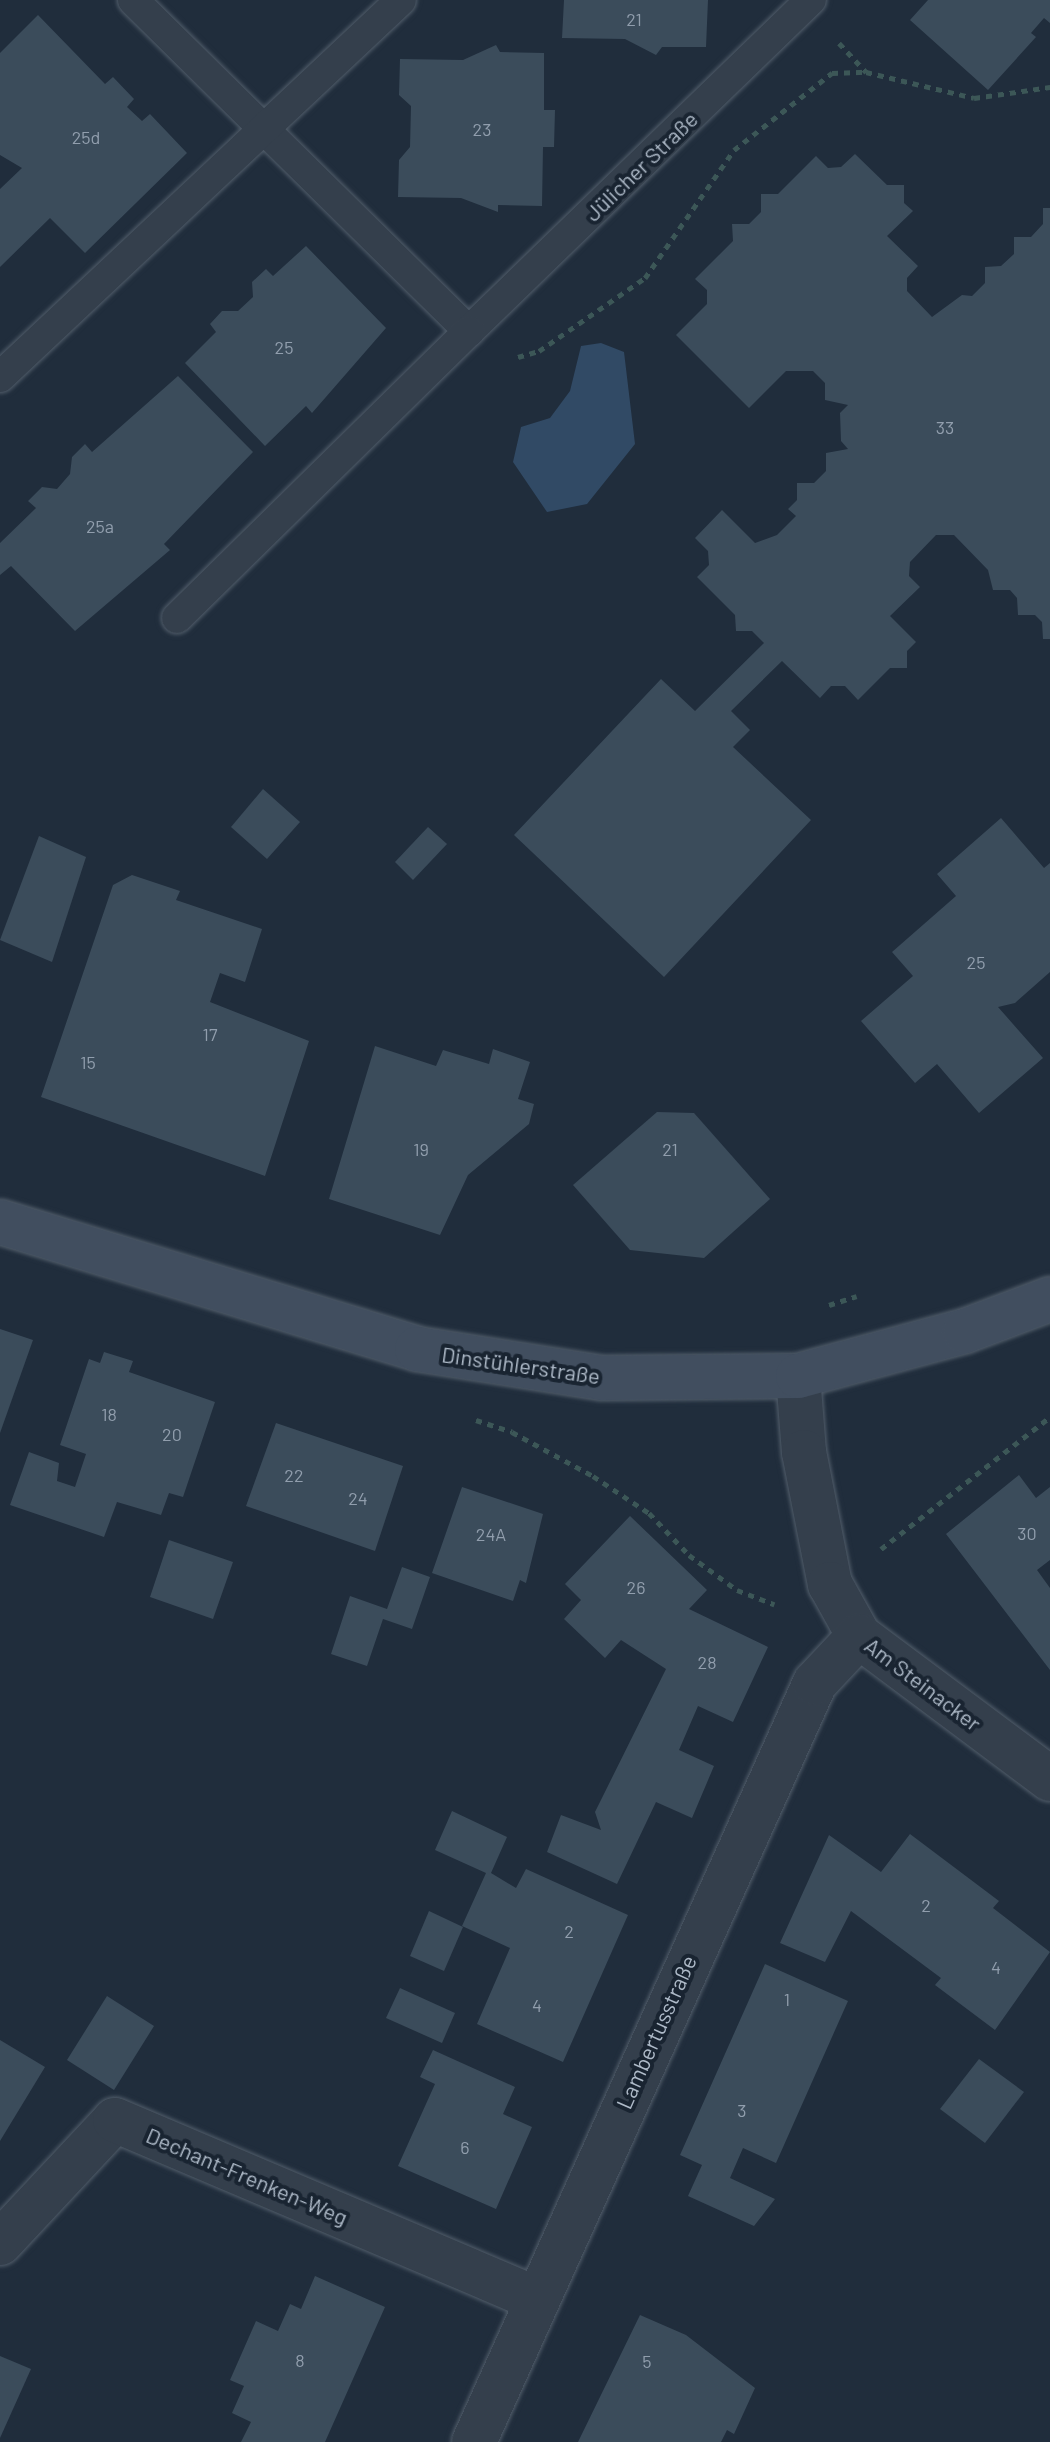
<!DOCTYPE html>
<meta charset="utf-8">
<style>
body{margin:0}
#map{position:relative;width:1050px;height:2442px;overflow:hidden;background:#202d3c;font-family:Barlow,sans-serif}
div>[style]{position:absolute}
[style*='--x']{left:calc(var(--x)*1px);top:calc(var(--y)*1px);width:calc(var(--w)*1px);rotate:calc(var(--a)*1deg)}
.water>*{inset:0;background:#314a65}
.building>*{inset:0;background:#3b4c5b}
.path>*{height:5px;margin-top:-2.5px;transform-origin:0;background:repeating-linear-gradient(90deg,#3c5757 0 6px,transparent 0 12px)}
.roads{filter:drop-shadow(0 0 2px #515d6a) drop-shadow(0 0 2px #515d6a)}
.lane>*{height:30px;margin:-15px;padding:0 15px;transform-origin:15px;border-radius:15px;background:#343f4c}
.street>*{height:44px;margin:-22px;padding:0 22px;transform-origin:22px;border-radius:22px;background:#343f4c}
.secondary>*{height:44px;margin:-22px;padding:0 22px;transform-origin:22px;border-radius:22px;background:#414e5f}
span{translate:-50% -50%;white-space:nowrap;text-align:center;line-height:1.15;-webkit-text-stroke:8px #192431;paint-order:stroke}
.number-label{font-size:18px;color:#919ead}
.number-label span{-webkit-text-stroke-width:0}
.street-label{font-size:22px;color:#aebac8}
</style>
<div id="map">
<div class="water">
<div style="clip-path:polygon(601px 343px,624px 352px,635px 444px,587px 504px,547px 512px,513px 462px,521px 427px,550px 418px,570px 391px,581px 346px)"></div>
</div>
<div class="building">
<div style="clip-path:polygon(564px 0,708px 0,706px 47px,662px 47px,656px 55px,625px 39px,562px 38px)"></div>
<div style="clip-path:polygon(928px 0,1050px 0,1050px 23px,1044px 18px,1031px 33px,1036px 37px,988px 90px,910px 20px)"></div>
<div style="clip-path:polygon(38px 15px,105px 84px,113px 77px,134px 99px,127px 107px,142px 121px,150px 114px,187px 153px,85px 253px,50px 218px,0 267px,0 189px,22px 168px,0 155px,0 53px)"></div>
<div style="clip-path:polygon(496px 45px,500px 52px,544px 53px,544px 110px,555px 110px,554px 147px,543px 147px,542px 206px,498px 205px,498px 212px,461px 198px,398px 197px,399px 160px,410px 147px,411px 106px,399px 95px,400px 59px,463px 60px)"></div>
<div style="clip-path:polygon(855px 154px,887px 185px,904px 185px,904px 203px,913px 211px,887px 236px,918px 266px,907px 278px,907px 291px,932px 317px,962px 295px,972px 296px,985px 283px,985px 267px,1001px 266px,1014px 254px,1014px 237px,1031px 237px,1043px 224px,1043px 208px,1050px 208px,1050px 639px,1043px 639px,1042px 622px,1035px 615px,1018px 615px,1017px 598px,1010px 590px,993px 590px,988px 570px,954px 535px,936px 535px,910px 562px,909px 576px,920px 587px,890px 616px,916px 642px,907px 651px,907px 668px,890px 668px,858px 700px,845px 686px,831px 686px,820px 698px,782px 661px,731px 711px,750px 730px,733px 747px,811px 820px,664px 977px,514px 835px,661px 679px,695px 711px,764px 643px,752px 631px,736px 631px,735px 615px,697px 577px,709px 565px,708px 551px,695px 538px,722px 510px,755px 543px,777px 535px,796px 516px,788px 509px,797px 500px,797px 483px,814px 483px,826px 471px,826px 453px,848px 449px,841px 441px,840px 413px,848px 405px,825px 400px,825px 383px,813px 371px,786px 371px,749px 408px,676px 335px,707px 304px,707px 290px,695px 279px,733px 241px,732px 224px,749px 224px,761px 212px,761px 194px,778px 194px,816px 156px,828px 168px,841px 167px)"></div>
<div style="clip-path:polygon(306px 246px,386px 328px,312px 413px,306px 406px,265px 446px,185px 363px,216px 332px,210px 324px,222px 311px,238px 311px,253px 297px,252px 282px,266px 269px,273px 276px)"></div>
<div style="clip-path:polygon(178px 376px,253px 452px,164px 544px,170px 550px,75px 631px,11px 566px,0 575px,0 543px,36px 508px,28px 501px,42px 487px,57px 489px,70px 474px,72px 457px,85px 444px,92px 452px)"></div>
<div style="clip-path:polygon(263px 789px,300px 822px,267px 859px,231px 827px)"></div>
<div style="clip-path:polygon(1001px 818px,1044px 868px,1050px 863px,1050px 972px,1015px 1003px,998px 1007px,1043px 1058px,979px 1113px,937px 1064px,915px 1083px,861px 1021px,913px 976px,892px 952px,956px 896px,937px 874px)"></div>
<div style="clip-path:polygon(428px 827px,447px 844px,413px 880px,395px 862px)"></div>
<div style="clip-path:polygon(39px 836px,86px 857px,52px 962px,0 940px)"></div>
<div style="clip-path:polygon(132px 875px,180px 891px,176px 900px,262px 929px,245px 982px,220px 973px,210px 1002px,309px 1041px,265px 1176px,41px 1097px,113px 885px)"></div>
<div style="clip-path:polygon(375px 1046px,436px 1066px,443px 1050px,489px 1064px,493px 1049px,530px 1062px,518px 1099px,534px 1104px,529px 1124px,468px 1175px,440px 1235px,329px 1199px)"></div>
<div style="clip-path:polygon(657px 1112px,694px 1113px,770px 1199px,704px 1258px,630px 1250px,573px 1185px)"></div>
<div style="clip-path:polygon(0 1329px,33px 1340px,0 1433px)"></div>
<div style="clip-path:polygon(104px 1352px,133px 1361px,129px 1372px,215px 1402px,183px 1497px,169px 1493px,161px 1515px,117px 1502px,104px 1537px,10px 1505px,29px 1452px,59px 1463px,57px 1481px,75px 1487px,86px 1454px,60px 1445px,89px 1359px,100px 1363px)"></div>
<div style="clip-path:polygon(276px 1423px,403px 1466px,375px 1551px,246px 1506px)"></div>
<div style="clip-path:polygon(1019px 1475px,1036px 1498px,1050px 1487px,1050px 1560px,1037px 1570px,1050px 1588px,1050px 1670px,946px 1534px)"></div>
<div style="clip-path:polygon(462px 1487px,543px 1514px,526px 1583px,520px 1580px,513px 1601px,432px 1573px)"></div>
<div style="clip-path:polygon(630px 1516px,707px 1590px,689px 1609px,768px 1647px,733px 1722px,698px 1706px,679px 1750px,714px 1766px,692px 1818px,656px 1802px,617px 1884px,547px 1852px,561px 1815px,601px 1830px,595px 1812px,666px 1669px,621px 1640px,605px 1658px,564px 1619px,581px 1600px,565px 1584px)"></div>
<div style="clip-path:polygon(169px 1540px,233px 1562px,213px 1619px,150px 1597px)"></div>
<div style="clip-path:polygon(402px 1567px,430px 1577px,412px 1629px,383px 1619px,367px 1666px,331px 1654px,350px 1596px,387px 1609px)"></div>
<div style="clip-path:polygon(452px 1811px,507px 1837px,491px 1873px,516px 1888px,526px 1869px,628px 1915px,563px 2062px,477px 2024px,510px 1948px,462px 1926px,486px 1873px,435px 1850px)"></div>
<div style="clip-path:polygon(910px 1834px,999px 1901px,993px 1908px,1050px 1952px,995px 2030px,935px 1985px,941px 1978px,851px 1911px,825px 1962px,780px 1943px,829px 1835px,881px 1872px)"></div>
<div style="clip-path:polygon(429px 1911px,463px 1927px,444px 1971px,410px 1956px)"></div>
<div style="clip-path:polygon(765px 1964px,848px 2001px,776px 2163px,743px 2148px,730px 2178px,775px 2199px,754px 2226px,688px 2196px,702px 2165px,680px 2155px)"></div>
<div style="clip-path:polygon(400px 1988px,455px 2013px,442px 2043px,386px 2018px)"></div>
<div style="clip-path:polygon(107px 1996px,154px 2026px,114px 2090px,67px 2060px)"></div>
<div style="clip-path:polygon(0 2040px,45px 2067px,0 2141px)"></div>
<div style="clip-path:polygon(433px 2050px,515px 2087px,503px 2114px,532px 2127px,496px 2209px,398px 2166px,435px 2084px,420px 2077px)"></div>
<div style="clip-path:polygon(979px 2059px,1024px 2092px,985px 2143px,940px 2109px)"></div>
<div style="clip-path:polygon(315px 2276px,385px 2307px,325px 2442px,241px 2442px,251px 2422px,232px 2413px,244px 2386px,230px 2380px,256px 2321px,278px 2331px,290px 2304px,301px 2309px)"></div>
<div style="clip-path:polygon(640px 2315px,686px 2335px,755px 2388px,734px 2434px,727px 2430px,721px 2442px,578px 2442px)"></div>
<div style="clip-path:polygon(0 2356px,31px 2369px,0 2438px)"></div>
</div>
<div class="path">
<div style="--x:839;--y:43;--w:40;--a:47"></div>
<div style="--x:518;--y:357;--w:22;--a:-16"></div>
<div style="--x:539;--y:351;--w:129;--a:-34.6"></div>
<div style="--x:645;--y:278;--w:156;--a:-55.2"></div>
<div style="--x:734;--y:150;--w:125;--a:-38.2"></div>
<div style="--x:832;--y:73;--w:34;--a:-2"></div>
<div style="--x:866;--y:72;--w:111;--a:13.5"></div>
<div style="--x:974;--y:98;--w:77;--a:-8.2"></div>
<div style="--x:829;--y:1305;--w:29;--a:-18"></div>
<div style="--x:476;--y:1420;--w:38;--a:18"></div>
<div style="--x:512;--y:1432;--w:92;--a:28.5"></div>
<div style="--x:593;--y:1476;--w:67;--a:33.5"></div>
<div style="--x:649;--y:1513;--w:58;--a:46.4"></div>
<div style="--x:689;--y:1555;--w:59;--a:36.1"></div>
<div style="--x:737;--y:1590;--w:40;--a:21"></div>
<div style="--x:881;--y:1549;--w:214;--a:-38"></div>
</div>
<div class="roads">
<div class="lane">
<div style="--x:133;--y:0;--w:472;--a:44.6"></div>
<div style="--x:469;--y:331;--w:476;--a:-44.1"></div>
<div style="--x:0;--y:377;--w:550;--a:-43.23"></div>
<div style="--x:177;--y:618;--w:409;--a:-44.5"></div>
</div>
<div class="street">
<div style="--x:798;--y:1376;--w:76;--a:85.5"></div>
<div style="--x:804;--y:1452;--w:135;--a:78.9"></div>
<div style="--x:830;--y:1584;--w:60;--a:60.9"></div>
<div style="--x:859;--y:1636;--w:239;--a:36.8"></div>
<div style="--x:0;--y:2243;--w:168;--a:-46.9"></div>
<div style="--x:115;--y:2120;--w:456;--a:23"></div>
<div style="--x:474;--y:2442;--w:832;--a:-65.81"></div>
<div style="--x:815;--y:1683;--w:64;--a:-46.9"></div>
</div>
<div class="secondary">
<div style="--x:0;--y:1222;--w:436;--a:16.9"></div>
<div style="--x:417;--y:1349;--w:187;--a:8.9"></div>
<div style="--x:602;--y:1378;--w:196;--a:-0.6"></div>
<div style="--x:798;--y:1376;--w:173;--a:-15.1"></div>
<div style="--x:965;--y:1331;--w:91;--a:-20.6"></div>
</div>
</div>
<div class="number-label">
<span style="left:634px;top:19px">21</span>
<span style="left:482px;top:129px">23</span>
<span style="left:86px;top:137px">25d</span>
<span style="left:284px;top:347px">25</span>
<span style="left:945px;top:427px">33</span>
<span style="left:100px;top:526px">25a</span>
<span style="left:976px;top:962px">25</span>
<span style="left:210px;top:1034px">17</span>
<span style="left:88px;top:1062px">15</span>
<span style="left:421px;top:1149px">19</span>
<span style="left:670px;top:1149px">21</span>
<span style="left:109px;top:1414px">18</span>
<span style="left:172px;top:1434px">20</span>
<span style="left:294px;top:1475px">22</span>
<span style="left:358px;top:1498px">24</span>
<span style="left:1027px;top:1533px">30</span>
<span style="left:491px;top:1534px">24A</span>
<span style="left:636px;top:1587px">26</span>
<span style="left:707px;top:1662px">28</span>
<span style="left:926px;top:1905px">2</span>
<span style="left:569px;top:1931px">2</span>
<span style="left:996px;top:1967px">4</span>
<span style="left:787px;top:1999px">1</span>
<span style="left:537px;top:2005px">4</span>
<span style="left:742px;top:2110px">3</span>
<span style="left:465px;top:2147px">6</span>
<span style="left:300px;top:2360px">8</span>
<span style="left:647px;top:2361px">5</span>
</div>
<div class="street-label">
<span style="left:641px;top:166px;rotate:-44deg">Jülicher Straße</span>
<span style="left:521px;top:1365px;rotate:8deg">Dinstühlerstraße</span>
<span style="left:923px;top:1684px;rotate:37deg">Am Steinacker</span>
<span style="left:656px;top:2032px;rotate:-66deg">Lambertusstraße</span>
<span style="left:247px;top:2176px;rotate:23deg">Dechant-Frenken-Weg</span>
</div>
</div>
